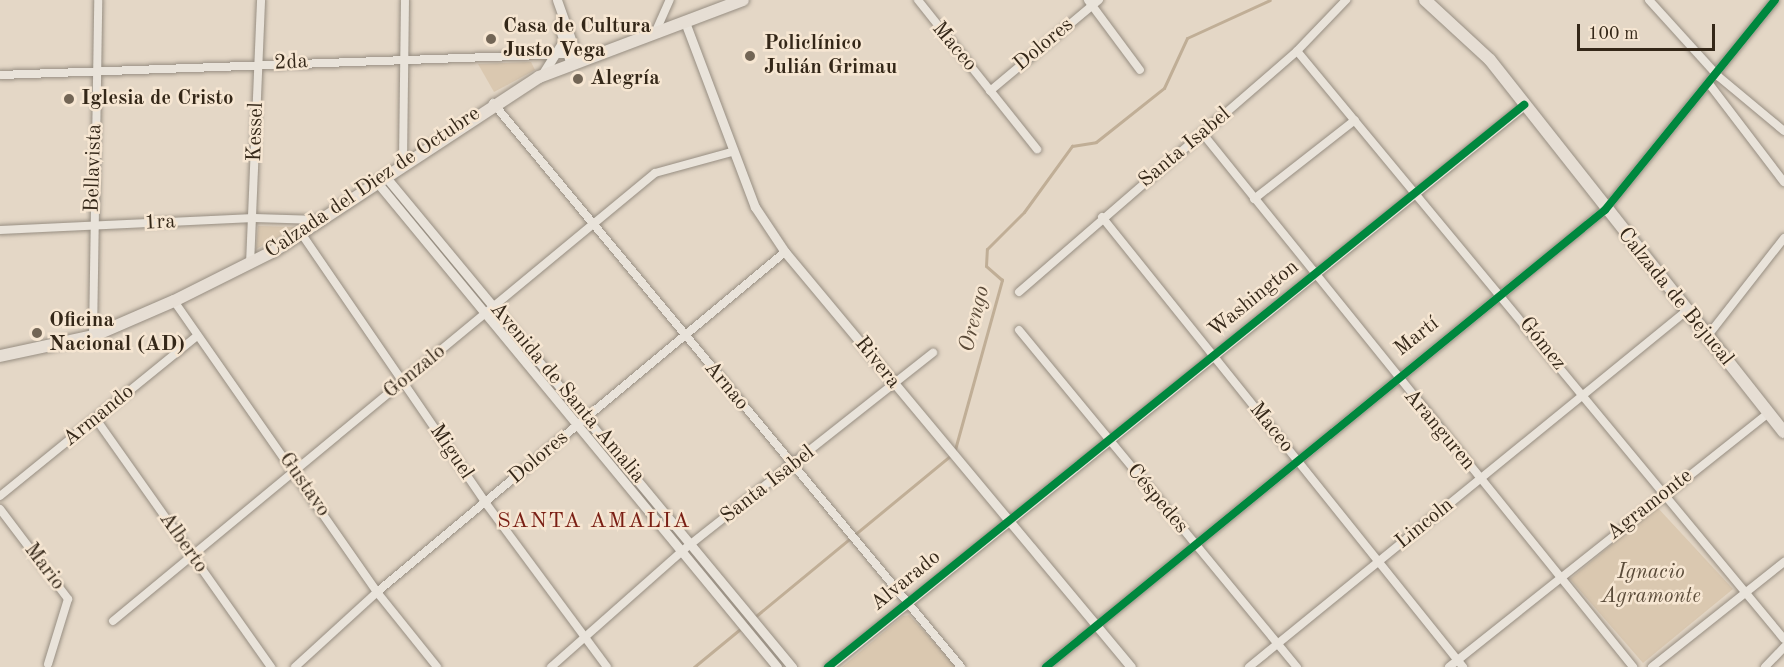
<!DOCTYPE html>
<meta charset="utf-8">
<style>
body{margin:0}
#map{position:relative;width:1784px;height:667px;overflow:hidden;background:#e4d7c6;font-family:"Old Standard TT",serif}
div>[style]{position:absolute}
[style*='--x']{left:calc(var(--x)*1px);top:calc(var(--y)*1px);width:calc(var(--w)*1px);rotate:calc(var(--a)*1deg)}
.green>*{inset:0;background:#dac8b0}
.stream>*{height:3px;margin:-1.5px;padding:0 1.5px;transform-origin:1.5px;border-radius:1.5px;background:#c0ae96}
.roads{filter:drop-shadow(0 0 2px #978e82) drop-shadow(0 0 2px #978e82)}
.minor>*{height:8px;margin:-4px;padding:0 4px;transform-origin:4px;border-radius:4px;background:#e9e3da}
.tertiary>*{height:9px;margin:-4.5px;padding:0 4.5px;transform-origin:4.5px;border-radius:4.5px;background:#e9e3da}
.primary>*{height:12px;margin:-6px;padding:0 6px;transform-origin:6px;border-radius:6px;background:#e6ded4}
.cycleway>*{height:8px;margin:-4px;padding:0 4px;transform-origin:4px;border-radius:4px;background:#00873e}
.dots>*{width:16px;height:16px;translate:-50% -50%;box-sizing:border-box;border:3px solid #f6e6d2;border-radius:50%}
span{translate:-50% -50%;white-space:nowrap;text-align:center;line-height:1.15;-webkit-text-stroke:5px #f6e6d2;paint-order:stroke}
.poi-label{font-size:21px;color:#342718;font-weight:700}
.left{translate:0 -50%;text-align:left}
.street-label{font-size:21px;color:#342718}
.park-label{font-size:21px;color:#5b4c3a;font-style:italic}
.water-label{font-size:22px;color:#5a4a38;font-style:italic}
.neighbourhood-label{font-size:22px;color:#7a1f14;letter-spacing:1.5px}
.scale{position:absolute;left:1577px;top:24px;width:138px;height:27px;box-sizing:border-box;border:3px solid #342718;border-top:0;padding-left:8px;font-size:18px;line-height:21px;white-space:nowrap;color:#342718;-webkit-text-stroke:4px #f6e6d2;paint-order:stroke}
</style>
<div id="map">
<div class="green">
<div style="clip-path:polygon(531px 62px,535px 70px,494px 92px,478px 64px)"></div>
<div style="clip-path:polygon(258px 226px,297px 227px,256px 249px)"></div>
<div style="clip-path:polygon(1657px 507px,1733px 589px,1643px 663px,1570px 579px)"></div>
<div style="clip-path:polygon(909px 615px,957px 667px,842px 667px,903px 616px)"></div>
</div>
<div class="stream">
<div style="--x:694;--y:667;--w:337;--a:-39.5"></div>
<div style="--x:954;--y:453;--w:180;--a:-74.5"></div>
<div style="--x:1002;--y:280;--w:21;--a:-139"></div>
<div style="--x:986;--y:266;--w:17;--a:-87"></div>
<div style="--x:987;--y:249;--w:52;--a:-45"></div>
<div style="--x:1024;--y:212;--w:82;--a:-54"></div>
<div style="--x:1072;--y:146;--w:24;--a:-9"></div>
<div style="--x:1096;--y:142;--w:87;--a:-38.5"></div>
<div style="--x:1164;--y:88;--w:55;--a:-65.3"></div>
<div style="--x:1187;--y:38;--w:91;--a:-24.6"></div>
</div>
<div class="roads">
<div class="minor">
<div style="--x:918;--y:0;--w:191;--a:51.4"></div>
<div style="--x:1088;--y:0;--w:87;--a:53.4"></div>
<div style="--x:1649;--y:0;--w:103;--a:47.8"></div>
<div style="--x:1718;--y:76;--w:86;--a:39.8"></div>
<div style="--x:655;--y:33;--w:36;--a:-66"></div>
<div style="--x:1297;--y:51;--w:763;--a:50.37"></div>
<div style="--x:0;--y:75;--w:571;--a:-2.11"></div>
<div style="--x:1710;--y:85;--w:122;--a:52.7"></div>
<div style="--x:990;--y:91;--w:142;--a:-39.9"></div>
<div style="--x:493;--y:103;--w:733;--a:50.31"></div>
<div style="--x:1203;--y:134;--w:685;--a:51.1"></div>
<div style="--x:403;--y:162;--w:162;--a:-89.3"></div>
<div style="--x:1254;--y:199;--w:128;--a:-38"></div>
<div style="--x:1102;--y:217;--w:577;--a:51.26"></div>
<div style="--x:0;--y:230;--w:254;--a:-2.7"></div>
<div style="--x:254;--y:218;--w:65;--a:1.8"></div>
<div style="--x:301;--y:233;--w:326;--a:55.6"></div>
<div style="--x:485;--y:502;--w:205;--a:53.5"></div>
<div style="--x:250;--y:264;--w:264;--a:-87.6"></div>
<div style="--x:1019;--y:292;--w:368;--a:-40.9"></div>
<div style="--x:1297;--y:51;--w:71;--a:-46.1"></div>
<div style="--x:174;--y:301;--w:355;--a:55.1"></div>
<div style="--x:377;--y:592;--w:96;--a:51.3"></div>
<div style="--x:1019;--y:330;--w:437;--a:50.5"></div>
<div style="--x:93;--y:336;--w:336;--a:-89.1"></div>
<div style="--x:1706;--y:338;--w:127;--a:-52"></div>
<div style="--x:96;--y:419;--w:304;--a:54.8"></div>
<div style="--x:0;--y:496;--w:254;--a:-39.1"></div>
<div style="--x:0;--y:509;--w:113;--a:52.9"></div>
<div style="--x:68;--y:599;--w:68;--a:107.1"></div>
<div style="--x:113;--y:621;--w:703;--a:-39.58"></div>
<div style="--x:655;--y:173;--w:79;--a:-15.4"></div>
<div style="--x:295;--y:667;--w:111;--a:-42.4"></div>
<div style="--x:377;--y:592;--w:531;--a:-39.81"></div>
<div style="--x:551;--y:667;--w:175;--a:-41.5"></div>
<div style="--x:682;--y:551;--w:320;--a:-38.3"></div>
<div style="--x:1046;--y:667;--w:722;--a:-39.27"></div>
<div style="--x:1605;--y:210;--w:270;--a:-51"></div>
<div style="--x:1249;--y:667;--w:562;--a:-39.15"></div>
<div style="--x:1449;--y:667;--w:408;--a:-38.5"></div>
<div style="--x:1652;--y:667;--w:169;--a:-38.5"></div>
<div style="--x:1765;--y:667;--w:28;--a:-46"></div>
</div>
<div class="tertiary">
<div style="--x:557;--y:0;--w:63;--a:70.4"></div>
<div style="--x:562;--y:20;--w:7;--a:117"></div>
<div style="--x:559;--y:26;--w:39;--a:73"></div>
<div style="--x:685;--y:22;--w:198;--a:69.3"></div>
<div style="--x:755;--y:207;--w:54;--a:56.3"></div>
<div style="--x:785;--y:252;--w:540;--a:50.18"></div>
<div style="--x:542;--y:75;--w:39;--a:-58"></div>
<div style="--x:385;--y:176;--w:638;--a:50.34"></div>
<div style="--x:376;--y:181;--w:630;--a:50.47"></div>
<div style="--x:828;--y:667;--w:895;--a:-38.92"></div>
</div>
<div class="primary">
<div style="--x:1425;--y:0;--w:88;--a:42.7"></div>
<div style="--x:1490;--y:60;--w:474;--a:51.7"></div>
<div style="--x:0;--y:356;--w:95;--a:-12.1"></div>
<div style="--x:93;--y:336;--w:88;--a:-23.4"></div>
<div style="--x:174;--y:301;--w:112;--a:-26.6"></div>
<div style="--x:274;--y:251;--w:317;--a:-33.3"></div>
<div style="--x:539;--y:77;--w:218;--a:-20.7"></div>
</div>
</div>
<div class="cycleway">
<div style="--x:828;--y:667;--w:895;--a:-38.92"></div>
<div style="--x:1046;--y:667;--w:722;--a:-39.27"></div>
<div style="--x:1605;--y:210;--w:270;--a:-51"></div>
</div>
<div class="dots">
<div style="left:491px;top:39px;background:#726555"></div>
<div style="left:750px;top:56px;background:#726555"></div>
<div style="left:578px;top:79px;background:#726555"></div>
<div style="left:69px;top:99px;background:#726555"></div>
<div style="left:37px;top:333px;background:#726555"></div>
</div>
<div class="poi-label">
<span class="left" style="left:503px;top:39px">Casa de Cultura<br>Justo Vega</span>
<span class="left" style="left:764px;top:56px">Policlínico<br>Julián Grimau</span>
<span class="left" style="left:590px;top:79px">Alegría</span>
<span class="left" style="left:81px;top:99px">Iglesia de Cristo</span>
<span class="left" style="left:49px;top:333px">Oficina<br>Nacional (AD)</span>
</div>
<div class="street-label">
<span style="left:1044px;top:45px;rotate:-40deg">Dolores</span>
<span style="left:954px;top:47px;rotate:50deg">Maceo</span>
<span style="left:291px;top:63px;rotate:-3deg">2da</span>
<span style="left:256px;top:132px;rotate:-88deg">Kessel</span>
<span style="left:1185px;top:148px;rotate:-40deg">Santa Isabel</span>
<span style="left:94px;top:168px;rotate:-88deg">Bellavista</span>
<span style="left:373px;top:183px;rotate:-34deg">Calzada del Diez de Octubre</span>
<span style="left:160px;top:223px;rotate:-3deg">1ra</span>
<span style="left:1675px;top:297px;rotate:51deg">Calzada de Bejucal</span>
<span style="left:1254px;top:299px;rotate:-39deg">Washington</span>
<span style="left:1417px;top:337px;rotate:-38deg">Martí</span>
<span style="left:1542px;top:344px;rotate:51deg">Gómez</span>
<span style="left:877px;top:363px;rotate:51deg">Rivera</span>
<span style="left:415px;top:372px;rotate:-39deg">Gonzalo</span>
<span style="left:726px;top:386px;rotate:50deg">Arnao</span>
<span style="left:567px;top:393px;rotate:50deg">Avenida de Santa Amalia</span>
<span style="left:99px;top:416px;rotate:-39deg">Armando</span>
<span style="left:1271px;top:428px;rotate:51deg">Maceo</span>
<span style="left:1439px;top:430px;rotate:50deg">Aranguren</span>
<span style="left:451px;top:452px;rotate:56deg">Miguel</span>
<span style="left:539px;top:458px;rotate:-40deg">Dolores</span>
<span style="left:304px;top:485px;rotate:55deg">Gustavo</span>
<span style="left:768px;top:485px;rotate:-38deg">Santa Isabel</span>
<span style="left:1157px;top:499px;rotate:50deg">Céspedes</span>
<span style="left:1650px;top:505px;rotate:-38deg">Agramonte</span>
<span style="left:1425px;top:524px;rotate:-39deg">Lincoln</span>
<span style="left:183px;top:543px;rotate:55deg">Alberto</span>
<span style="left:44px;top:567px;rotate:53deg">Mario</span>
<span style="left:906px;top:581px;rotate:-39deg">Alvarado</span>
</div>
<div class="park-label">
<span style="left:1651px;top:585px">Ignacio<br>Agramonte</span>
</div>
<div class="water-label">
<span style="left:975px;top:319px;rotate:-76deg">Orengo</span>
</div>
<div class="neighbourhood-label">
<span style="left:594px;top:522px">SANTA AMALIA</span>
</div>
<div class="scale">100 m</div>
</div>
